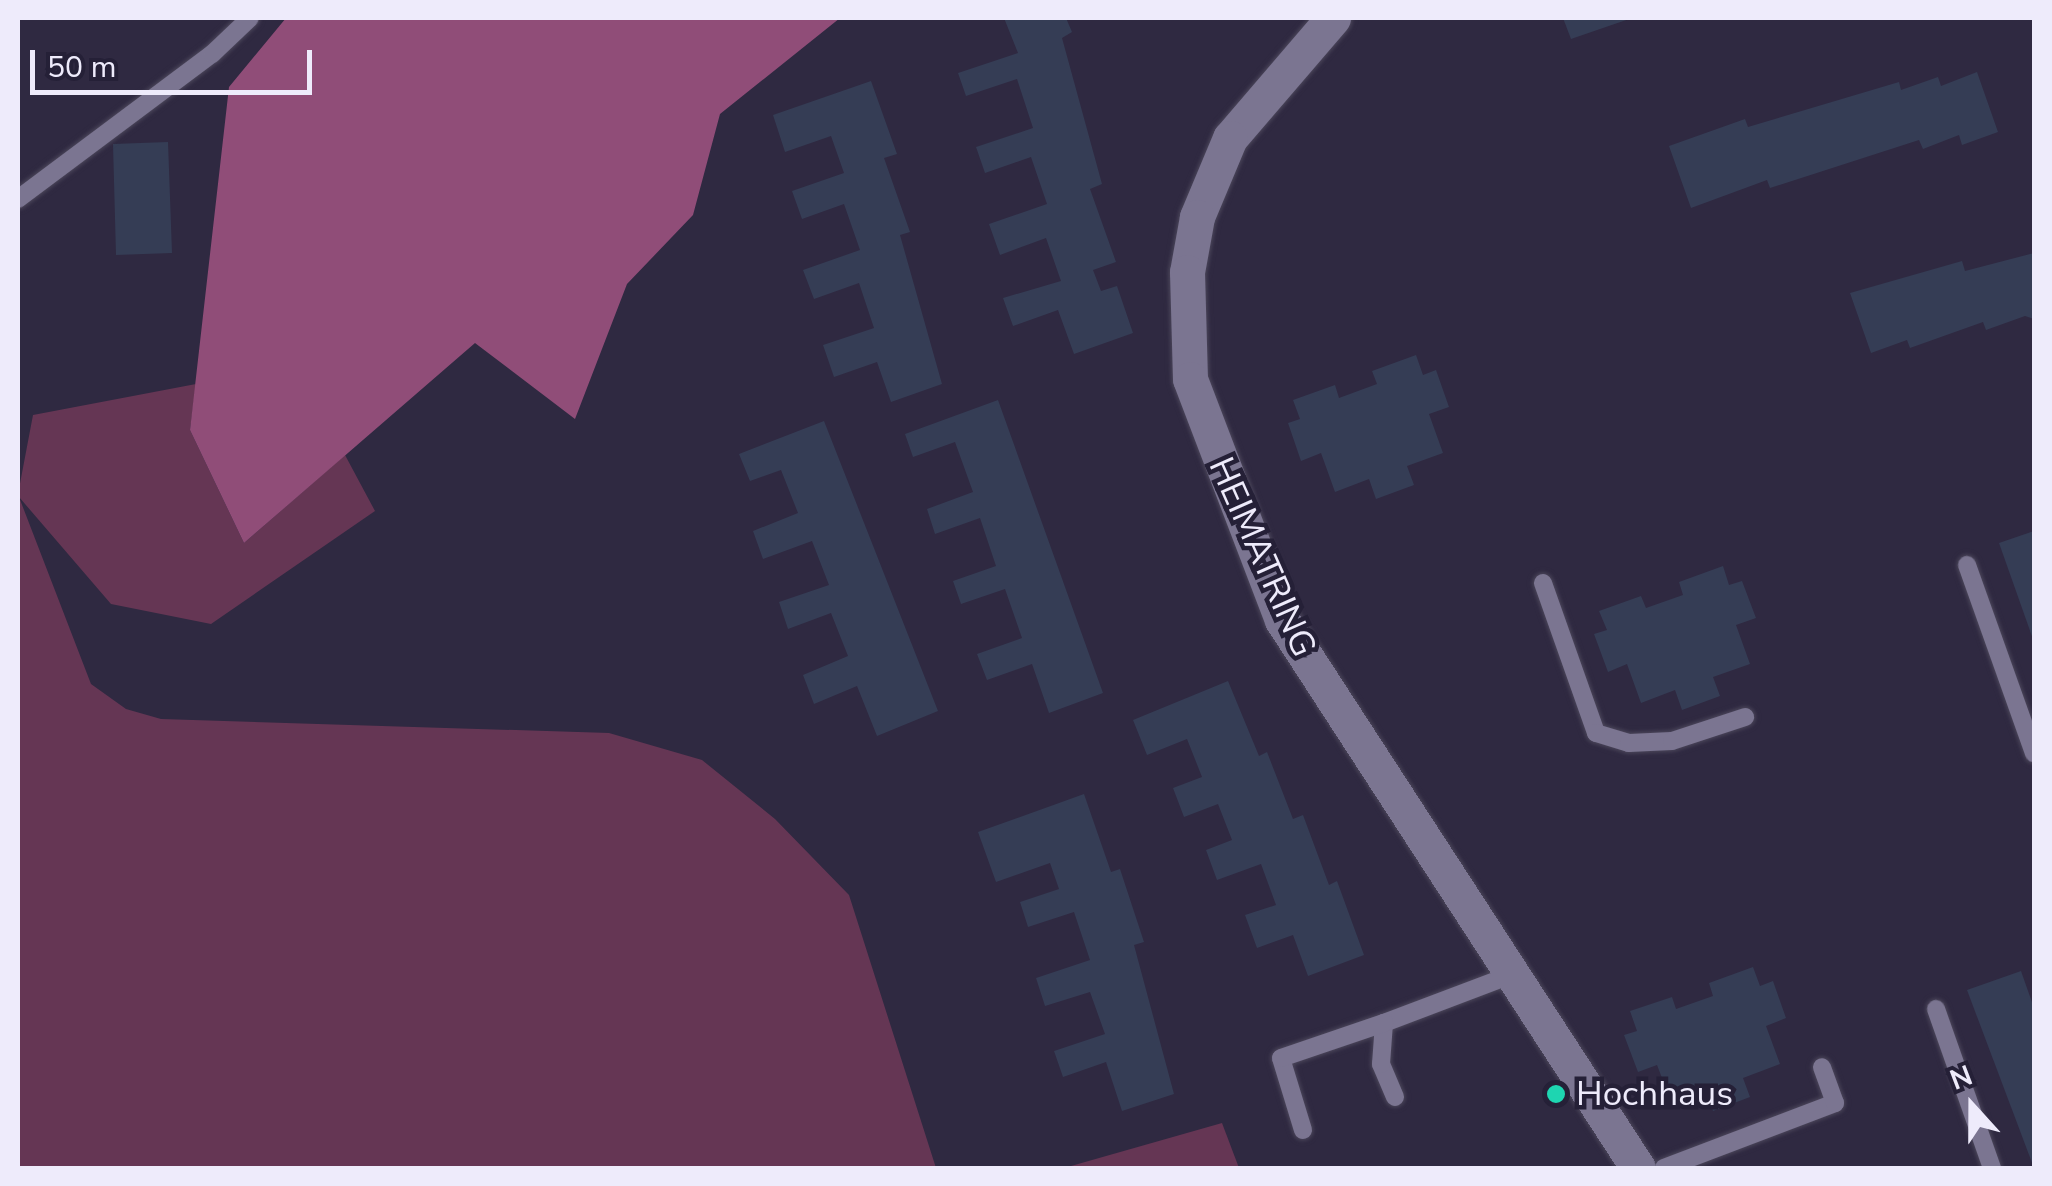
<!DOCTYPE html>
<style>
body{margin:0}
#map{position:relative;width:2052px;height:1186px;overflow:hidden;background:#2f2941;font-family:"Nunito Sans",sans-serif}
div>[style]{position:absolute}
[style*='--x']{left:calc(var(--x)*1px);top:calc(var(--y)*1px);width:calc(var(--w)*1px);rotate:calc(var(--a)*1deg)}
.green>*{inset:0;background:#653654}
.forest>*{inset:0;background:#904d78}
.building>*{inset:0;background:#353d55}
.roads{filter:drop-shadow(0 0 2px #4b465a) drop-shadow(0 0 2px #4b465a)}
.lane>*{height:18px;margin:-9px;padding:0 9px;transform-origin:9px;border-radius:9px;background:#7b7591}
.street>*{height:35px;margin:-17.5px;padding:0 17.5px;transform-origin:17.5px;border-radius:17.5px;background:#7b7591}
.dots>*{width:28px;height:28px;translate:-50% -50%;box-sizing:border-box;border:5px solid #252037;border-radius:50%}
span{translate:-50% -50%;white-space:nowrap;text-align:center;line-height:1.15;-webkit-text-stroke:9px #252037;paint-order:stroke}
.street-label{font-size:35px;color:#eeebfb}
.poi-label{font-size:35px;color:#eeebfb}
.left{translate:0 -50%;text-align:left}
.frame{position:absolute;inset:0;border:20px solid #eeebfb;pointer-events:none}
.north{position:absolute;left:1922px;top:1056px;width:100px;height:100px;-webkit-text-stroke:8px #252037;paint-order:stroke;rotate:339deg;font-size:28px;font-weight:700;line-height:40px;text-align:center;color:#eeebfb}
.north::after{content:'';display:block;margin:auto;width:35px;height:45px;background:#eeebfb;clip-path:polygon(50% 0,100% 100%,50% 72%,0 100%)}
.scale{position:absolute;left:30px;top:50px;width:282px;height:45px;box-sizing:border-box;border:5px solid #eeebfb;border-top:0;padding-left:12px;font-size:30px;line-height:35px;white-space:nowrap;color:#eeebfb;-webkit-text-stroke:8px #252037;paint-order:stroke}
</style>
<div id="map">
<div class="green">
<div style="clip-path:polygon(196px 384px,190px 430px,244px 543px,345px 455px,375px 511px,211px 624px,111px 604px,19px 497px,91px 684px,126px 709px,161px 719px,609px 733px,702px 760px,775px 819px,849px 895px,936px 1168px,18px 1168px,18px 494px,33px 415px)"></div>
<div style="clip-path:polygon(1222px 1123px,1239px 1168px,1064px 1168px)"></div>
</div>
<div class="forest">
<div style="clip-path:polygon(286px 18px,840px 18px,720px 114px,693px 215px,627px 284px,575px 419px,475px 343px,244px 543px,190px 430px,229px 87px)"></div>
</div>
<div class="building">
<div style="clip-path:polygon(1004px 18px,1066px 18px,1072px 32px,1062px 38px,1102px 184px,1090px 189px,1116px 262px,1093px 270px,1101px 291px,1117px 286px,1133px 333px,1074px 354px,1058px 310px,1013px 326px,1003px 298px,1061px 281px,1046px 238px,1000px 255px,989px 224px,1047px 204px,1031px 157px,985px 173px,976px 147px,1033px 128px,1017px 79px,966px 96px,958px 73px,1018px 53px)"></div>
<div style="clip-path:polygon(1563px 18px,1632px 18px,1571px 39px)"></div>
<div style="clip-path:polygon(1977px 72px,1998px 132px,1962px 145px,1959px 135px,1923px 149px,1919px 140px,1770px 188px,1767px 180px,1691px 208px,1669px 146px,1745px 119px,1748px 127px,1899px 82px,1901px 90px,1938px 77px,1941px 86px)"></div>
<div style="clip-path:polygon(871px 81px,897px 154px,884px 158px,910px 232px,900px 235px,942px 384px,891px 402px,877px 362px,834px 377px,823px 345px,874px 328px,859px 283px,814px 299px,803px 270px,860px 250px,844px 204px,802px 219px,792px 191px,844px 173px,831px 136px,785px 152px,773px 115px)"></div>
<div style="clip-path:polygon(168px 142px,172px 253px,116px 255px,113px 144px)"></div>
<div style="clip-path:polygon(2034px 253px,2034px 319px,2025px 316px,1986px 330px,1983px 322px,1910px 348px,1907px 340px,1871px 353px,1850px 293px,1962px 261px,1965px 271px)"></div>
<div style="clip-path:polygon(1416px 355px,1423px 375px,1436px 370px,1449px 407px,1429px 414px,1443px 453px,1407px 466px,1414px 485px,1376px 499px,1369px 479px,1335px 492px,1321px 453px,1301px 461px,1288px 423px,1300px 419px,1293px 400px,1335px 385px,1339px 398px,1377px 384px,1372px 371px)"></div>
<div style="clip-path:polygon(998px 400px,1103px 693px,1049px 713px,1032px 664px,987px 680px,977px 654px,1022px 638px,1005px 589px,961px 604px,953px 581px,996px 566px,980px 518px,935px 534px,927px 509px,973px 492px,955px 442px,913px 457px,905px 434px)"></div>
<div style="clip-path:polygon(824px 421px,938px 711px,877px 736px,857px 686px,814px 704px,803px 675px,848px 656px,831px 613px,788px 629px,779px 602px,829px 585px,812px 541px,763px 559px,753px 531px,798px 513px,781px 470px,750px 481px,739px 454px)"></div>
<div style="clip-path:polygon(2034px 531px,2034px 642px,1999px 543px)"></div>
<div style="clip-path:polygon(1723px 566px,1729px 585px,1742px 581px,1756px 618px,1736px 625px,1750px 664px,1713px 677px,1720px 696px,1682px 710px,1675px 690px,1641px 703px,1627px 664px,1608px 672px,1594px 634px,1607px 630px,1599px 611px,1641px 596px,1646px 608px,1683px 595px,1679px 582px)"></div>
<div style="clip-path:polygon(1228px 681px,1259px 756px,1267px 752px,1293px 819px,1303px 815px,1329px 885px,1337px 881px,1364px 955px,1308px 976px,1293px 935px,1257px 948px,1245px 915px,1276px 905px,1261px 864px,1217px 880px,1206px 850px,1232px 840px,1218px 804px,1184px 817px,1173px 788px,1202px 777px,1187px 739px,1147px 755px,1133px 720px)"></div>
<div style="clip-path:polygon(1084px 794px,1111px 872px,1120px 869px,1144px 942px,1134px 945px,1174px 1094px,1122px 1111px,1106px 1062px,1063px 1077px,1054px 1051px,1105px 1034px,1090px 992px,1045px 1006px,1036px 978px,1090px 960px,1074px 912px,1028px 927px,1020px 902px,1059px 889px,1050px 863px,996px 882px,978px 832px)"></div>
<div style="clip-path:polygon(1753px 967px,1760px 986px,1773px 981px,1786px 1018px,1766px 1026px,1780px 1064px,1743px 1078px,1750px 1097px,1713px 1111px,1706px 1092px,1672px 1104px,1657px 1065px,1638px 1072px,1624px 1035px,1637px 1031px,1630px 1011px,1672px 997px,1676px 1009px,1713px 996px,1709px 983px)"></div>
<div style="clip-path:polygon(2021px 971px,2034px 1008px,2034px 1168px,1967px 990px)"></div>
</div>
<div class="roads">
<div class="lane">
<div style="--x:18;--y:199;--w:242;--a:-36.8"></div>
<div style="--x:212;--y:54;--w:52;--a:-43.5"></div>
<div style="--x:1967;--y:565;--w:200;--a:70.4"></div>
<div style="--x:1543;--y:583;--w:159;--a:70.5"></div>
<div style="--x:1596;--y:733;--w:34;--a:17"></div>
<div style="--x:1629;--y:743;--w:43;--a:-2.7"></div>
<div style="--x:1672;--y:741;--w:77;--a:-18.2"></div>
<div style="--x:1936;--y:1009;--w:169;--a:70.6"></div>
<div style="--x:1395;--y:1097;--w:36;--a:-113"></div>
<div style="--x:1381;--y:1064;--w:41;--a:-85.8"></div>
<div style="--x:1384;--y:1023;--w:136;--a:-20.7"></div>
<div style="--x:1303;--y:1130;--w:75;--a:-107"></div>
<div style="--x:1281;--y:1058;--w:109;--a:-18.8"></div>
<div style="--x:1664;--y:1168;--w:183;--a:-20.8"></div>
<div style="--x:1835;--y:1103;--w:38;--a:-110"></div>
</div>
<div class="street">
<div style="--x:1333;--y:18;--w:158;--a:130.6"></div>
<div style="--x:1230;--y:138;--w:86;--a:112.7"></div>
<div style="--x:1197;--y:217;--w:56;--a:100.3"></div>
<div style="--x:1187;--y:272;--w:107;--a:88.4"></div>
<div style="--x:1190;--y:379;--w:258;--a:69.1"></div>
<div style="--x:1282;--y:620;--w:653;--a:56.99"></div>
</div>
</div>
<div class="dots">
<div style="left:1556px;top:1094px;background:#1ed5b1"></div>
</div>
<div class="street-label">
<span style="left:1262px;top:557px;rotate:66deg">HEIMATRING</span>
</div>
<div class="poi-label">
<span class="left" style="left:1576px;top:1094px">Hochhaus</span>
</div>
<div class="frame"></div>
<div class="north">N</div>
<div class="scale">50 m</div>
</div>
